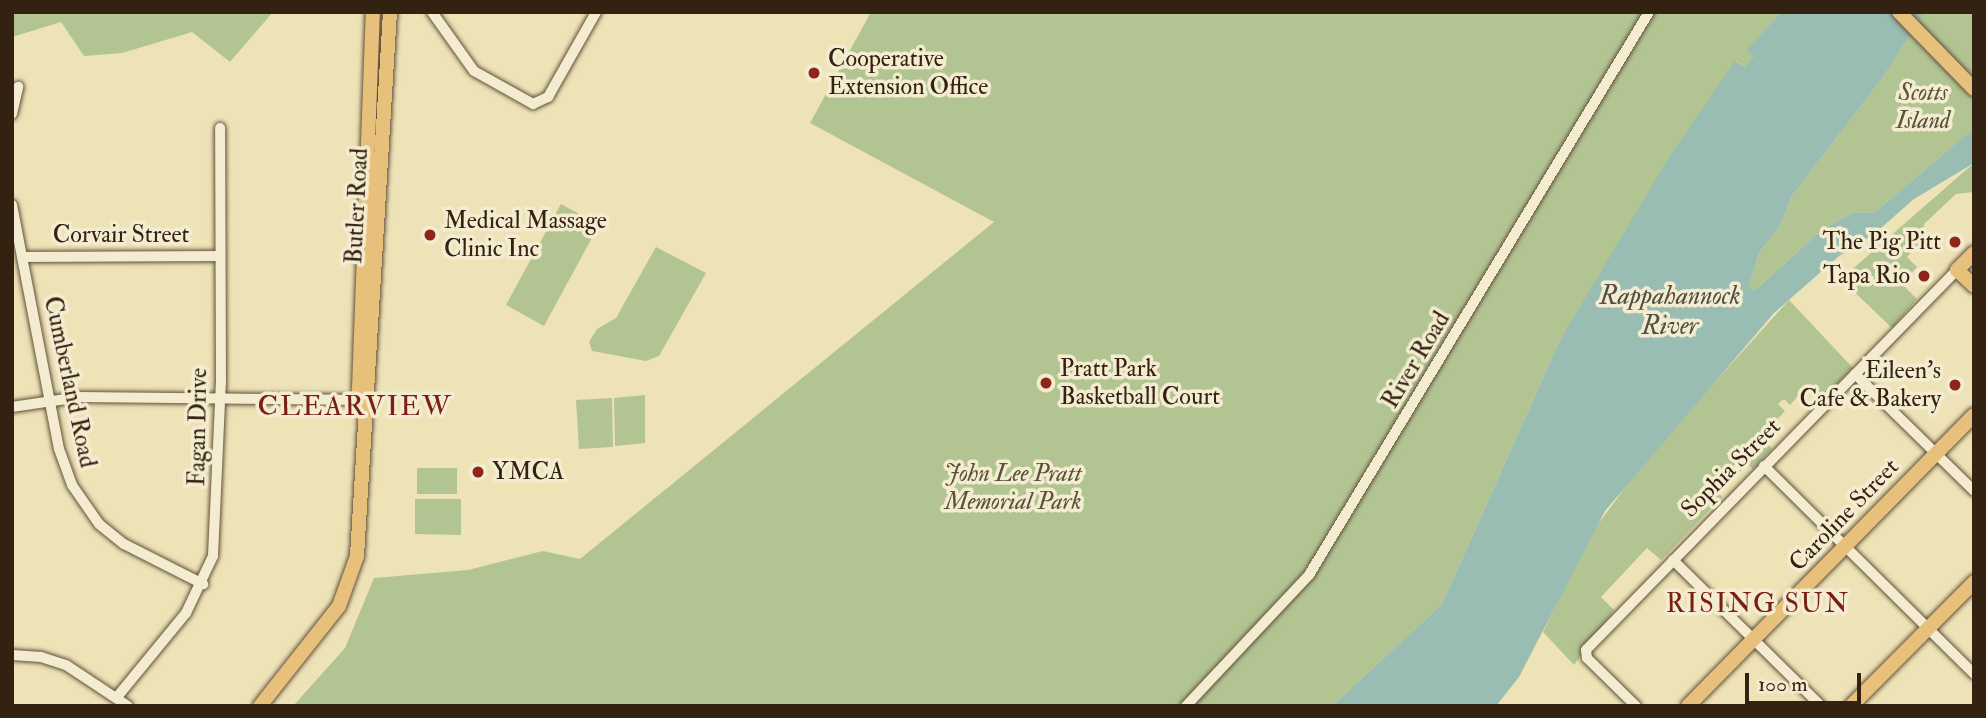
<!DOCTYPE html>
<style>
body{margin:0}
#map{position:relative;width:1986px;height:718px;overflow:hidden;background:#eee2b7;font-family:"IM FELL Double Pica",serif}
div>[style]{position:absolute}
[style*='--x']{left:calc(var(--x)*1px);top:calc(var(--y)*1px);width:calc(var(--w)*1px);rotate:calc(var(--a)*1deg)}
.green>*{inset:0;background:#b3c493}
.water>*{inset:0;background:#99bdb2}
.roads{filter:drop-shadow(0 0 2px #62513b) drop-shadow(0 0 2px #62513b)}
.minor>*{height:10px;margin:-5px;padding:0 5px;transform-origin:5px;border-radius:5px;background:#f4ecd0}
.major>*{height:14px;margin:-7px;padding:0 7px;transform-origin:7px;border-radius:7px;background:#e7c17c}
.dots>*{width:19px;height:19px;translate:-50% -50%;box-sizing:border-box;border:4px solid #f4ecd0;border-radius:50%}
span{translate:-50% -50%;white-space:nowrap;text-align:center;line-height:1.15;-webkit-text-stroke:7px #f4ecd0;paint-order:stroke}
.poi-label{font-size:24px;color:#332112}
.left{translate:0 -50%;text-align:left}
.right{translate:-100% -50%;text-align:right}
.park-label{font-size:24px;color:#595239;font-style:italic}
.street-label{font-size:24px;color:#332112}
.water-label{font-size:26px;color:#525042;font-style:italic}
.neighbourhood-label{font-size:26px;color:#7a1f14;letter-spacing:2px}
.quarter-label{font-size:28px;color:#7a1f14;letter-spacing:2px}
.frame{position:absolute;inset:0;border:14px solid #332112;pointer-events:none}
.scale{position:absolute;left:1745px;top:673px;width:116px;height:32px;box-sizing:border-box;border:4px solid #332112;border-top:0;padding-left:9px;font-size:21px;line-height:24px;white-space:nowrap;color:#332112;-webkit-text-stroke:5px #f4ecd0;paint-order:stroke}
</style>
<div id="map">
<div class="green">
<div style="clip-path:polygon(12px 12px,273px 12px,230px 62px,192px 32px,122px 53px,84px 56px,61px 22px,12px 37px)"></div>
<div style="clip-path:polygon(871px 12px,1782px 12px,1747px 50px,1755px 55px,1745px 67px,1736px 61px,1560px 340px,1442px 604px,1332px 706px,293px 706px,345px 648px,374px 578px,468px 570px,543px 551px,580px 559px,994px 222px,810px 123px)"></div>
<div style="clip-path:polygon(1974px 12px,1974px 128px,1875px 212px,1852px 213px,1823px 229px,1754px 291px,1749px 287px,1759px 253px,1780px 226px,1792px 196px,1883px 77px,1921px 14px)"></div>
<div style="clip-path:polygon(1974px 163px,1974px 192px,1956px 194px,1924px 224px,1922px 241px,1907px 257px,1917px 267px,1902px 284px,1917px 299px,1892px 328px,1841px 279px)"></div>
<div style="clip-path:polygon(561px 204px,599px 225px,544px 326px,506px 305px)"></div>
<div style="clip-path:polygon(656px 247px,706px 273px,659px 356px,646px 361px,592px 351px,589px 342px,597px 329px,616px 318px)"></div>
<div style="clip-path:polygon(1789px 300px,1853px 368px,1819px 402px,1805px 388px,1790px 405px,1784px 399px,1778px 404px,1785px 411px,1761px 437px,1772px 449px,1753px 469px,1747px 464px,1736px 476px,1726px 471px,1714px 487px,1722px 497px,1670px 551px,1661px 560px,1647px 548px,1601px 597px,1614px 610px,1574px 665px,1543px 632px,1590px 535px,1650px 454px)"></div>
<div style="clip-path:polygon(645px 395px,645px 443px,615px 446px,614px 398px)"></div>
<div style="clip-path:polygon(612px 398px,613px 447px,579px 449px,576px 400px)"></div>
<div style="clip-path:polygon(417px 468px,457px 468px,457px 494px,417px 494px)"></div>
<div style="clip-path:polygon(415px 499px,461px 499px,461px 535px,415px 534px)"></div>
</div>
<div class="water">
<div style="clip-path:polygon(1782px 12px,1924px 12px,1883px 77px,1792px 196px,1780px 226px,1759px 253px,1749px 287px,1754px 291px,1823px 229px,1852px 213px,1875px 212px,1974px 128px,1974px 163px,1914px 199px,1874px 234px,1839px 256px,1774px 313px,1605px 511px,1519px 677px,1496px 706px,1332px 706px,1442px 604px,1560px 340px,1670px 156px,1735px 61px,1745px 67px,1754px 56px,1746px 50px)"></div>
</div>
<div class="roads">
<div class="minor">
<div style="--x:432;--y:12;--w:72;--a:54.6"></div>
<div style="--x:474;--y:71;--w:68;--a:29.2"></div>
<div style="--x:533;--y:104;--w:17;--a:-25"></div>
<div style="--x:548;--y:97;--w:98;--a:-60.5"></div>
<div style="--x:12;--y:114;--w:28;--a:-77"></div>
<div style="--x:12;--y:205;--w:248;--a:79.1"></div>
<div style="--x:59;--y:449;--w:38;--a:70"></div>
<div style="--x:72;--y:485;--w:47;--a:55.3"></div>
<div style="--x:99;--y:524;--w:32;--a:39"></div>
<div style="--x:124;--y:544;--w:89;--a:26.9"></div>
<div style="--x:23;--y:257;--w:197;--a:-0.3"></div>
<div style="--x:1855;--y:374;--w:167;--a:44.5"></div>
<div style="--x:12;--y:407;--w:68;--a:-8.5"></div>
<div style="--x:79;--y:397;--w:286;--a:0.6"></div>
<div style="--x:1764;--y:466;--w:296;--a:44.7"></div>
<div style="--x:1673;--y:560;--w:208;--a:44.6"></div>
<div style="--x:12;--y:655;--w:29;--a:4"></div>
<div style="--x:41;--y:657;--w:26;--a:18"></div>
<div style="--x:66;--y:665;--w:74;--a:33.5"></div>
<div style="--x:117;--y:697;--w:109;--a:-50.6"></div>
<div style="--x:186;--y:613;--w:63;--a:-64.7"></div>
<div style="--x:213;--y:556;--w:173;--a:-87.4"></div>
<div style="--x:221;--y:383;--w:255;--a:-90.2"></div>
<div style="--x:1186;--y:706;--w:180;--a:-46.8"></div>
<div style="--x:1309;--y:575;--w:658;--a:-58.87"></div>
<div style="--x:1636;--y:706;--w:69;--a:-135.6"></div>
<div style="--x:1587;--y:658;--w:8;--a:-97"></div>
<div style="--x:1586;--y:650;--w:531;--a:-45.69"></div>
</div>
<div class="major">
<div style="--x:1899;--y:12;--w:107;--a:45.8"></div>
<div style="--x:1974;--y:253;--w:24;--a:135"></div>
<div style="--x:1957;--y:270;--w:23;--a:43"></div>
<div style="--x:365;--y:400;--w:13;--a:-119"></div>
<div style="--x:359;--y:389;--w:377;--a:-87.9"></div>
<div style="--x:260;--y:706;--w:127;--a:-51.7"></div>
<div style="--x:339;--y:606;--w:53;--a:-70.2"></div>
<div style="--x:357;--y:556;--w:545;--a:-86.53"></div>
<div style="--x:1688;--y:706;--w:408;--a:-45.5"></div>
<div style="--x:1851;--y:706;--w:175;--a:-45.2"></div>
</div>
</div>
<div class="dots">
<div style="left:814px;top:73px;background:#8f2418"></div>
<div style="left:430px;top:235px;background:#8f2418"></div>
<div style="left:1955px;top:242px;background:#8f2418"></div>
<div style="left:1924px;top:276px;background:#8f2418"></div>
<div style="left:1046px;top:383px;background:#8f2418"></div>
<div style="left:1955px;top:385px;background:#8f2418"></div>
<div style="left:478px;top:472px;background:#8f2418"></div>
</div>
<div class="poi-label">
<span class="left" style="left:828px;top:73px">Cooperative<br>Extension Office</span>
<span class="left" style="left:444px;top:235px">Medical Massage<br>Clinic Inc</span>
<span class="right" style="left:1941px;top:242px">The Pig Pitt</span>
<span class="right" style="left:1910px;top:276px">Tapa Rio</span>
<span class="left" style="left:1060px;top:383px">Pratt Park<br>Basketball Court</span>
<span class="right" style="left:1941px;top:385px">Eileen's<br>Cafe &amp; Bakery</span>
<span class="left" style="left:492px;top:472px">YMCA</span>
</div>
<div class="park-label">
<span style="left:1923px;top:107px">Scotts<br>Island</span>
<span style="left:1013px;top:488px">John Lee Pratt<br>Memorial Park</span>
</div>
<div class="street-label">
<span style="left:357px;top:206px;rotate:-87deg">Butler Road</span>
<span style="left:121px;top:235px">Corvair Street</span>
<span style="left:1416px;top:360px;rotate:-59deg">River Road</span>
<span style="left:70px;top:382px;rotate:78deg">Cumberland Road</span>
<span style="left:198px;top:427px;rotate:-89deg">Fagan Drive</span>
<span style="left:1731px;top:468px;rotate:-45deg">Sophia Street</span>
<span style="left:1844px;top:515px;rotate:-46deg">Caroline Street</span>
</div>
<div class="water-label">
<span style="left:1670px;top:312px">Rappahannock<br>River</span>
</div>
<div class="neighbourhood-label">
<span style="left:1758px;top:605px">RISING SUN</span>
</div>
<div class="quarter-label">
<span style="left:355px;top:407px">CLEARVIEW</span>
</div>
<div class="frame"></div>
<div class="scale">100 m</div>
</div>
